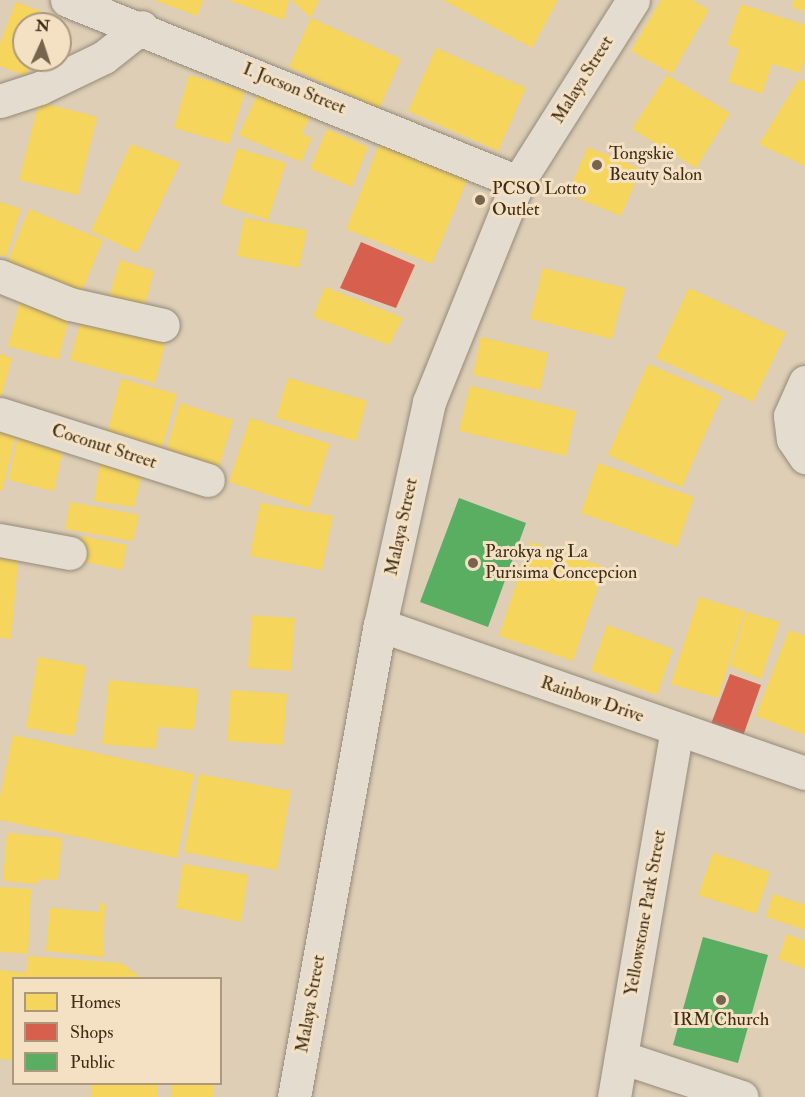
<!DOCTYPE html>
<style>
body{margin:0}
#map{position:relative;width:805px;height:1097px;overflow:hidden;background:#ddceb5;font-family:"IM FELL Double Pica",serif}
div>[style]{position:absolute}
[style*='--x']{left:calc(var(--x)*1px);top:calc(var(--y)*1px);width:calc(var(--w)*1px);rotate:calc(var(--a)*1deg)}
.homes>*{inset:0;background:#f6d55c}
.shops>*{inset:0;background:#d6604d}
.public>*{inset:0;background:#5aae61}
.roads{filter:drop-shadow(0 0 2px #958a79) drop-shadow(0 0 2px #958a79)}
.minor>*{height:33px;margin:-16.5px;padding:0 16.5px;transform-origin:16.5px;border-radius:16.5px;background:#e3dccf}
.tertiary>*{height:33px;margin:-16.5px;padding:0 16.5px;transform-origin:16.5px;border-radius:16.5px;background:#e3dccf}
.dots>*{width:16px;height:16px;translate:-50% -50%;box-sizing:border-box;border:3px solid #f4e1c4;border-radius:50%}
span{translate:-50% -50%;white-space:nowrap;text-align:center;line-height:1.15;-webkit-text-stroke:6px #f4e1c4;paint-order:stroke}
.street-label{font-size:18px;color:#3f2d13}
.poi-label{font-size:18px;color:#3f2d13}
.left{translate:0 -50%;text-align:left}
.legend{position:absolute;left:12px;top:977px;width:210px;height:108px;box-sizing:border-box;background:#f4e1c4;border:2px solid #ac997d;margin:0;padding:8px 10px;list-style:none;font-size:18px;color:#3f2d13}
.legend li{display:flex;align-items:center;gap:12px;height:30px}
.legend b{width:30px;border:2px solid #ac997d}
.north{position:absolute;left:12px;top:12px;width:60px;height:60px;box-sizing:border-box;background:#f4e1c4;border:2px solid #ac997d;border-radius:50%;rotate:3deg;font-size:16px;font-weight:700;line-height:24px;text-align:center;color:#3f2d13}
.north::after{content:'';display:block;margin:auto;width:21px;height:27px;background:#76654c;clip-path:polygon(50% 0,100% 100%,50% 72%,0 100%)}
</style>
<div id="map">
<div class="homes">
<div style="clip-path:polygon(154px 0,203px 0,197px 16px)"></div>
<div style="clip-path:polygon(228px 0,289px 0,284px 20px)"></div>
<div style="clip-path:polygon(291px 0,319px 0,311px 18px)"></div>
<div style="clip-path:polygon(443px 0,558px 0,532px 48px)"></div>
<div style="clip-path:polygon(661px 0,692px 0,709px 10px,672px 74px,631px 51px)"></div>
<div style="clip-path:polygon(794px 0,805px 0,805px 11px,792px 8px)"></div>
<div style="clip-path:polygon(16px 2px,50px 15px,47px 24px,24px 24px,24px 60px,32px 60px,26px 76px,0 66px,0 43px)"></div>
<div style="clip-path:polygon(741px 4px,805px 25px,805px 59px,800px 73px,772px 64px,762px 94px,728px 82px,739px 49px,727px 45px)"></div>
<div style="clip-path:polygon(311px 18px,401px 59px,379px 109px,289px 67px)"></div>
<div style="clip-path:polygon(436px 48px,526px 88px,498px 151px,408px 111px)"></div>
<div style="clip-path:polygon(189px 75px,245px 91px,229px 144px,174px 128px)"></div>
<div style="clip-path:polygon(667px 75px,730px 113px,696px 168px,632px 129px)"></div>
<div style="clip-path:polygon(799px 79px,805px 82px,805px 166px,759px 144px)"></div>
<div style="clip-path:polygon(259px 91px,311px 114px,302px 134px,312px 138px,301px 162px,239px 135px)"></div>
<div style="clip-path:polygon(39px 102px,97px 117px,78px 195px,19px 180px)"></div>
<div style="clip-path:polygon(327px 129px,368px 147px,352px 187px,310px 169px)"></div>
<div style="clip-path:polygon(380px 143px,468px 178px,432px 264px,346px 229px)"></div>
<div style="clip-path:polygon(131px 144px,180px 163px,137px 253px,91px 231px)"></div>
<div style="clip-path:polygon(588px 147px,641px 169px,621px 216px,567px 194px)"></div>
<div style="clip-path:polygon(237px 148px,286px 163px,268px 220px,220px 204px)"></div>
<div style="clip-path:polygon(0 202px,21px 209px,6px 257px,0 255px)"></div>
<div style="clip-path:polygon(29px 209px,103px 240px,80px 296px,6px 266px)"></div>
<div style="clip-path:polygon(244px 218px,307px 230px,299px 268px,237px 256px)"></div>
<div style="clip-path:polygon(120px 260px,154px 271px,144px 308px,109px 297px)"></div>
<div style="clip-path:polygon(543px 268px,625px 288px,612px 339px,530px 319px)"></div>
<div style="clip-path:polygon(325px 287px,403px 318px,389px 345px,313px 317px)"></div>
<div style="clip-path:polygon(689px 288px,786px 333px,753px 402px,656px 358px)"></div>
<div style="clip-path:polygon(20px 301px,70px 315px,58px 360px,8px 346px)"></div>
<div style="clip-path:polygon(83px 314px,167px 336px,155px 383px,70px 360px)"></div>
<div style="clip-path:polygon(481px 337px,548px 353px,540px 390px,473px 375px)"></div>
<div style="clip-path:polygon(0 354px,12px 358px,1px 398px,0 398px)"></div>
<div style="clip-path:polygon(648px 364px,722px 396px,682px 487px,608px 455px)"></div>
<div style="clip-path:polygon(288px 378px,367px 401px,356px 441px,276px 418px)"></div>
<div style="clip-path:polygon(121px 379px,177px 394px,161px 452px,106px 438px)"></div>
<div style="clip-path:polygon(470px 386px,576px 411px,566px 456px,459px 431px)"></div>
<div style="clip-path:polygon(180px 403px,233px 420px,218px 470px,165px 454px)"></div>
<div style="clip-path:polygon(250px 418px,330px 444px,309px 508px,229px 482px)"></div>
<div style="clip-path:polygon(0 426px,17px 430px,2px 491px,0 491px)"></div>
<div style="clip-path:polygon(20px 429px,65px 440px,54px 491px,8px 480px)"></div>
<div style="clip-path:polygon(101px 456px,144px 466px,134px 507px,94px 501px)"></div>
<div style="clip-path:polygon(598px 463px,694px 497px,677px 547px,581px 513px)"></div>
<div style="clip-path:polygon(70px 502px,139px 515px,133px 541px,65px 529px)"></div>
<div style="clip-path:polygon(260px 503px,333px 516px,322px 570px,250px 556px)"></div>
<div style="clip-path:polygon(82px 536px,127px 545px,122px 570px,77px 560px)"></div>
<div style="clip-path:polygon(530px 542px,605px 567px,573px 661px,499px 636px)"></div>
<div style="clip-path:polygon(0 550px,19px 551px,11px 639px,0 638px)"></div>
<div style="clip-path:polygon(699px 597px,745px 611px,718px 698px,671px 684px)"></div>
<div style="clip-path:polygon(746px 612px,780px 622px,761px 679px,730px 666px)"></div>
<div style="clip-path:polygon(252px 615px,295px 618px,291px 671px,248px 668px)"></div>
<div style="clip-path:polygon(607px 625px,673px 649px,657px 695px,591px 671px)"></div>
<div style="clip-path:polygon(789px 630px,805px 636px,805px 735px,756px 716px)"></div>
<div style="clip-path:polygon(38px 657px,86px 666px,74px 736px,26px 728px)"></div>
<div style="clip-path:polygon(109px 680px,198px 689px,194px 730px,158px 727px,156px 749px,102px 744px)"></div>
<div style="clip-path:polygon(231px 690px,287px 694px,283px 745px,227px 741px)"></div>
<div style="clip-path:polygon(13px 735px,194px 774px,177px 858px,0 820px,0 797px)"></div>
<div style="clip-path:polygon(199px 774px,291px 791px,277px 870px,184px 852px)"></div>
<div style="clip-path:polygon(7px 833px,62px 838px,58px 880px,39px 879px,38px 884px,3px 881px)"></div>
<div style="clip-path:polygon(713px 853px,770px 872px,756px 914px,698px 895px)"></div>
<div style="clip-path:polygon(183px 864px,248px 875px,241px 922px,176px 908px)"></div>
<div style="clip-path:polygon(0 887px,31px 889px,28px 954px,0 952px)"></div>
<div style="clip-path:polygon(773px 894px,805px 905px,805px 930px,766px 917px)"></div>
<div style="clip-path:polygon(99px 903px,105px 904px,103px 957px,46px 951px,50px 908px,99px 912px)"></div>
<div style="clip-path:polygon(787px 934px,805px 941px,805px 969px,778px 959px)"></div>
<div style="clip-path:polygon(28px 956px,122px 963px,141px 978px,14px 978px,14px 1060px,0 1059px,0 970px,26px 973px)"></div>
<div style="clip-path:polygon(92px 1084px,158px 1084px,157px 1097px,91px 1097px)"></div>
<div style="clip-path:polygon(172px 1084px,214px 1084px,213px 1097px,171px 1097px)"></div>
</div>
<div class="shops">
<div style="clip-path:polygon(361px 242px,415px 265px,396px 308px,340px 288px)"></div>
<div style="clip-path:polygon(730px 674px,761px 685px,743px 736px,711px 724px)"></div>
</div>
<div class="public">
<div style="clip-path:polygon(459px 498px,526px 523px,488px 627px,420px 602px)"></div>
<div style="clip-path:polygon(703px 937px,768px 955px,738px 1063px,673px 1045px)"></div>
</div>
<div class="roads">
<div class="minor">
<div style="--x:67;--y:0;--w:486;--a:22"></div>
<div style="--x:0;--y:101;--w:42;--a:-18"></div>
<div style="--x:40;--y:88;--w:71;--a:-25.8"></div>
<div style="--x:104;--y:57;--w:48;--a:-38.3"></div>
<div style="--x:0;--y:276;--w:75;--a:21.8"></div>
<div style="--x:70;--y:304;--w:95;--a:12.7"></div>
<div style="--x:805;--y:382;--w:37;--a:114"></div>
<div style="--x:790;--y:416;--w:23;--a:83"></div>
<div style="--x:793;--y:439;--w:22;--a:56"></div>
<div style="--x:0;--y:414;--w:218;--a:17.6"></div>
<div style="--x:0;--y:540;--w:71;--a:10.5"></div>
<div style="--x:380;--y:625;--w:450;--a:19.2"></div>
<div style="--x:621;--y:1057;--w:127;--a:18.3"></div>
<div style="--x:614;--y:1097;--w:373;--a:-80.3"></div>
</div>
<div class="tertiary">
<div style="--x:294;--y:1097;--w:480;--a:-79.7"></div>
<div style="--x:380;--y:625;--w:228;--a:-77.6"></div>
<div style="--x:429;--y:402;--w:237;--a:-68"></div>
<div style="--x:518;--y:182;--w:215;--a:-57.7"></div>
</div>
</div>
<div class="dots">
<div style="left:597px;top:165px;background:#76654c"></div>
<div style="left:480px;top:200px;background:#76654c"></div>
<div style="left:473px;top:563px;background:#76654c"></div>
<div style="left:721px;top:1000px;background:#76654c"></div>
</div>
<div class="street-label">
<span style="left:583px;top:80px;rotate:-58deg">Malaya Street</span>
<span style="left:294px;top:89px;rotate:22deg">I. Jocson Street</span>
<span style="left:104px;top:447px;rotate:18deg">Coconut Street</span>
<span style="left:402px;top:527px;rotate:-78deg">Malaya Street</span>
<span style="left:592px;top:700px;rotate:19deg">Rainbow Drive</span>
<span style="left:646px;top:913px;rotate:-80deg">Yellowstone Park Street</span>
<span style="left:311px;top:1004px;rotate:-80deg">Malaya Street</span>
</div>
<div class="poi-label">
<span class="left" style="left:609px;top:165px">Tongskie<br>Beauty Salon</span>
<span class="left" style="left:492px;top:200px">PCSO Lotto<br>Outlet</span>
<span class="left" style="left:485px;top:563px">Parokya ng La<br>Purisima Concepcion</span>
<span style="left:721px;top:1020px">IRM Church</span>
</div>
<ul class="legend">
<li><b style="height:16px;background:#f6d55c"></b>Homes</li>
<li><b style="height:16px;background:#d6604d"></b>Shops</li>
<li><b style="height:16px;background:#5aae61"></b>Public</li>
</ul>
<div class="north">N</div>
</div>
